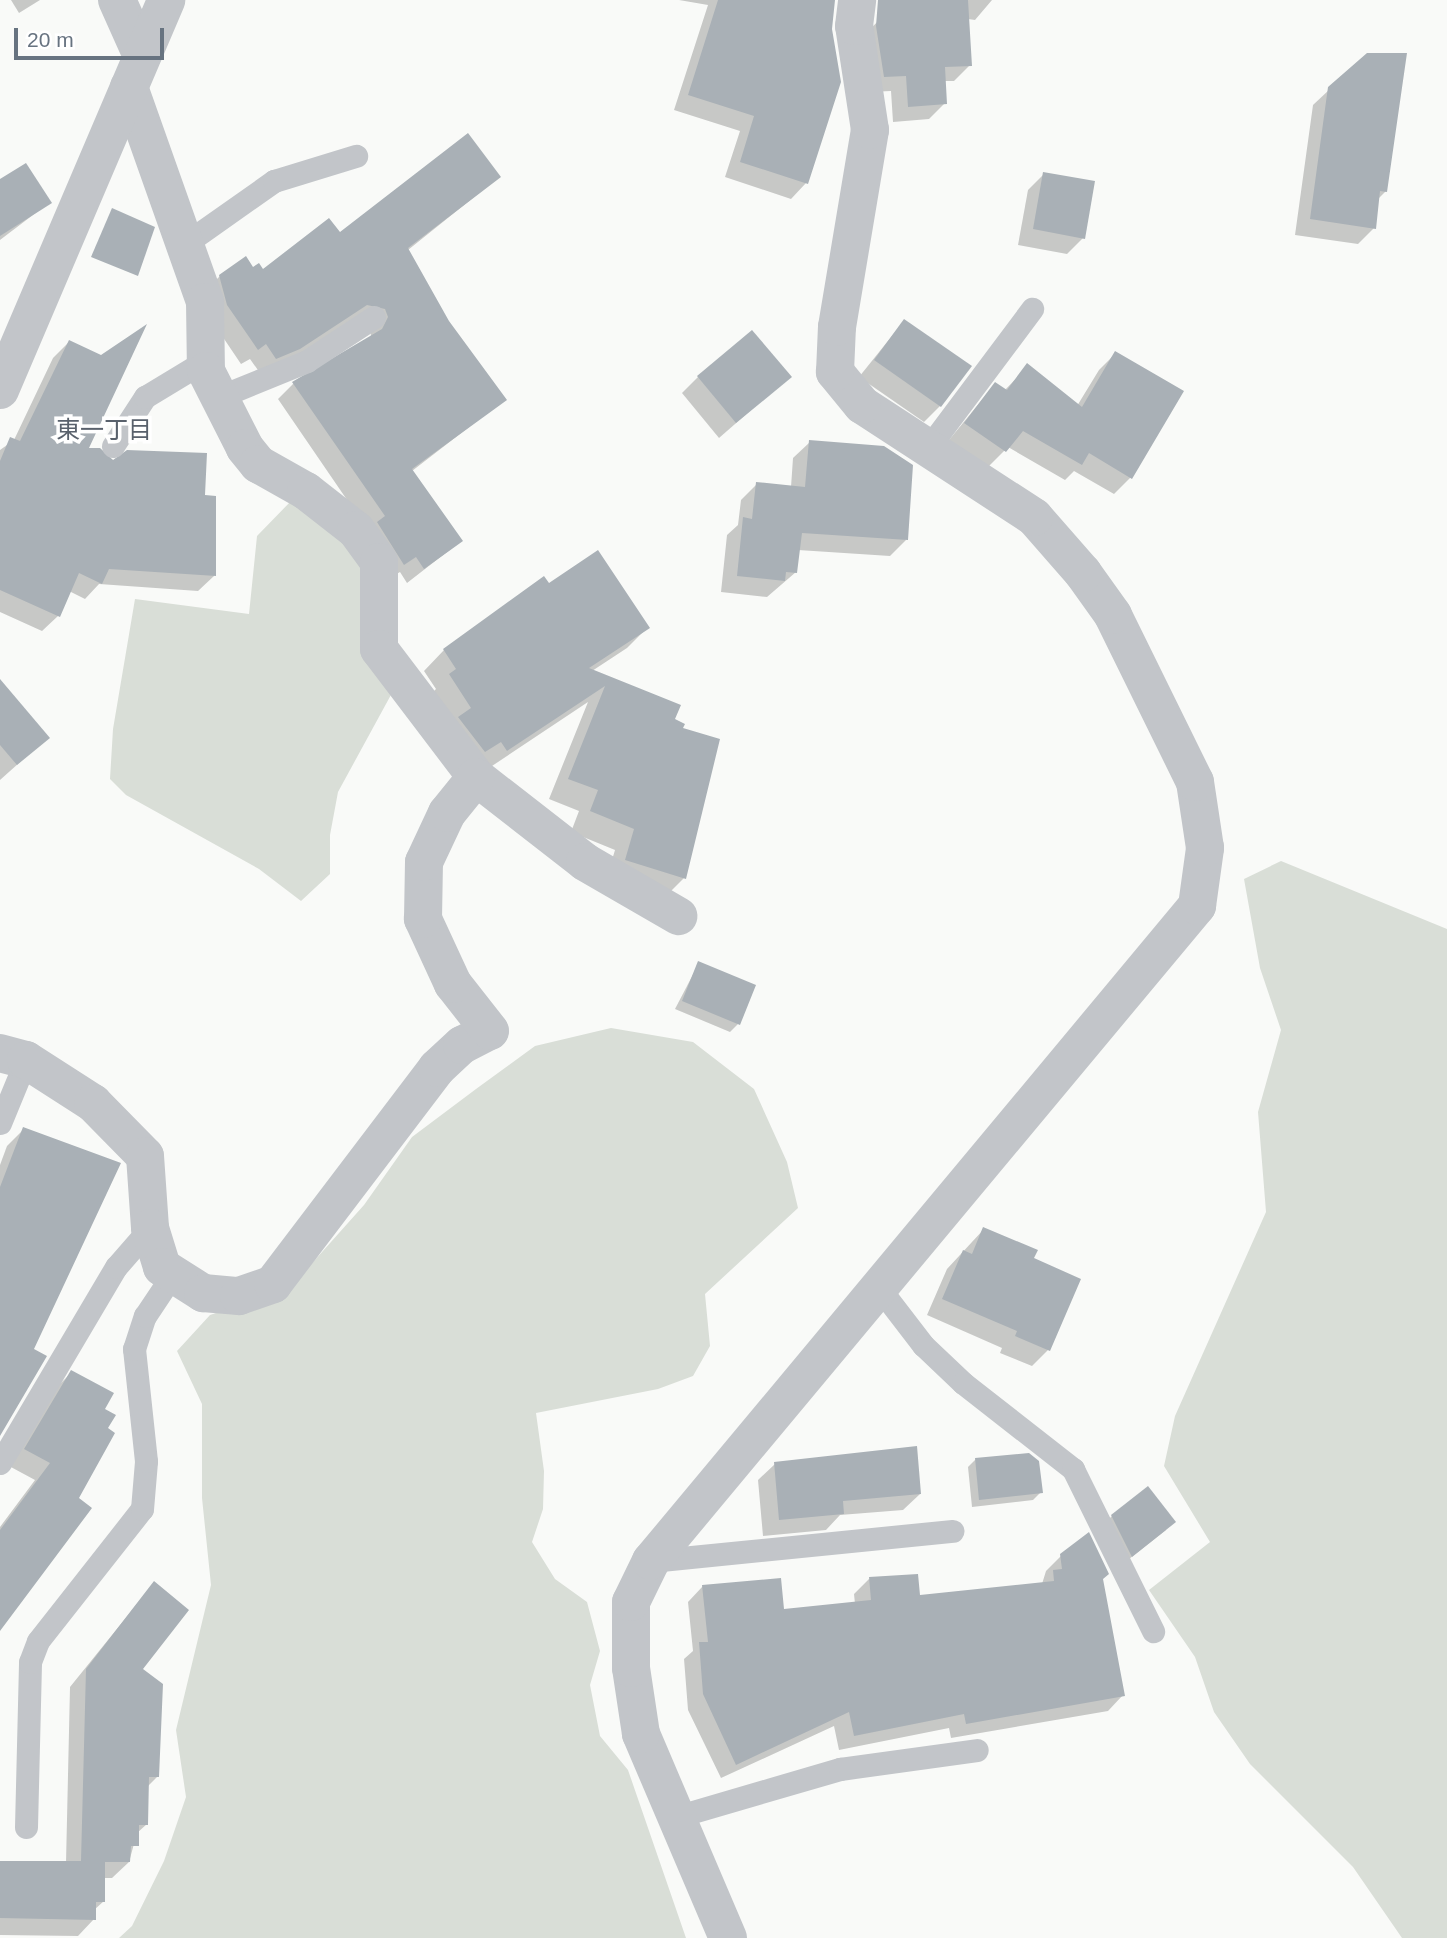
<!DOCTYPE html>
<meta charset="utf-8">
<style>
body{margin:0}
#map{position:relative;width:1447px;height:1938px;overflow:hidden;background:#f9faf8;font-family:Helvetica,"Noto Sans JP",sans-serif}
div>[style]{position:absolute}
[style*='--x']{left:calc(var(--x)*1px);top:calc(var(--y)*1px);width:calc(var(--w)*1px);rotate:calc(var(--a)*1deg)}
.green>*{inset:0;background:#d9ded7}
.shadow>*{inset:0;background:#0003}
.building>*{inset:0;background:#a9b0b6}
.lane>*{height:23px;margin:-11.5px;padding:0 11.5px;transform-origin:11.5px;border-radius:11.5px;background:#c2c5c9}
.street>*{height:38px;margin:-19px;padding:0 19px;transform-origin:19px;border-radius:19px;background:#c2c5c9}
span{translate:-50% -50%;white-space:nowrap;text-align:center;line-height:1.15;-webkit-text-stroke:7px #fff;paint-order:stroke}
.neighbourhood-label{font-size:24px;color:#59616c}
.scale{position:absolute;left:14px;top:28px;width:150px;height:32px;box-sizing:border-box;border:4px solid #677380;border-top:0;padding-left:9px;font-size:21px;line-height:24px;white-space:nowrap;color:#677380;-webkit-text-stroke:5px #fff;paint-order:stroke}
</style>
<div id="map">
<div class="green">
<div style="clip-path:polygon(292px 500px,318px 517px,363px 562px,392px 693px,338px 792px,330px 835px,330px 874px,301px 901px,259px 869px,126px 795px,110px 779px,113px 729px,135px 599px,249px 614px,257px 536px)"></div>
<div style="clip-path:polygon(1281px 861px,1447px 929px,1447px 1938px,1402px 1938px,1353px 1867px,1250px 1764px,1214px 1712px,1195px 1657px,1149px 1590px,1210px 1542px,1164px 1466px,1175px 1416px,1266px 1212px,1258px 1112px,1281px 1030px,1260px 968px,1244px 879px)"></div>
<div style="clip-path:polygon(611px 1028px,693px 1042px,754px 1089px,787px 1162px,798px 1208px,705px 1294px,710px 1346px,693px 1376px,658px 1389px,536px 1413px,544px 1471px,543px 1509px,532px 1542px,555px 1579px,587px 1602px,600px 1651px,590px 1685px,600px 1736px,628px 1770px,686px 1938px,119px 1938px,132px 1926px,164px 1861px,186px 1797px,176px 1730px,211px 1585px,202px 1498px,202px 1404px,177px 1351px,210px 1315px,289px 1289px,364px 1205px,412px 1137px,476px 1089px,535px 1046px)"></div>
</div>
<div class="shadow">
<div style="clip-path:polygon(11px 0,40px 0,19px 13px)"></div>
<div style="clip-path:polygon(679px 0,831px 0,806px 183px,791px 199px,725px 177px,740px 131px,674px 110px,708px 5px)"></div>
<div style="clip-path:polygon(898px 0,992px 0,975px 20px,968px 19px,970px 65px,954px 81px,944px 81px,945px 103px,929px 119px,893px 122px,891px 91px,869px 92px,861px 39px)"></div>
<div style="clip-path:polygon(1330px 89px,1386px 191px,1378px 199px,1374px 228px,1358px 244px,1295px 235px,1313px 105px)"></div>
<div style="clip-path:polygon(1044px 174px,1083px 238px,1067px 254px,1018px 245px,1028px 190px)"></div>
<div style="clip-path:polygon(499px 177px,408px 250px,448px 322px,504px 400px,412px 471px,461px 541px,407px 583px,400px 572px,388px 579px,369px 532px,278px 399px,293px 384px,371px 337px,370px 324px,260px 373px,250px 359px,241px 364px,212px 321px,204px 292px,220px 276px,263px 271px,340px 235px)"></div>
<div style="clip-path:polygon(0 181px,50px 202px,0 240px)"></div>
<div style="clip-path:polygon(904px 321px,940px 406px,924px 422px,859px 377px)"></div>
<div style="clip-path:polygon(69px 342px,86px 449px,204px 497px,214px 576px,198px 591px,99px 584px,85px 599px,69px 591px,58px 616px,42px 631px,0 612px,0 450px,14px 440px,53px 358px)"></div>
<div style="clip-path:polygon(1115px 354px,1131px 477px,1114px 494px,1074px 471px,1065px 480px,1008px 447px,988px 467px,949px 440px,995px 384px,1004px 391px,1028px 366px,1077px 406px,1099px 370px)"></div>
<div style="clip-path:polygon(698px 377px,789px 377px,719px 438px,682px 393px)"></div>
<div style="clip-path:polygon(810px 442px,906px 540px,890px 556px,798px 550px,796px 572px,767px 597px,721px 592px,727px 535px,738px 525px,741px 500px,757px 484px,791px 487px,793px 458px)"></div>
<div style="clip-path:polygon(549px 586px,647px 628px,627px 648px,592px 671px,672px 720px,684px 878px,664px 898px,606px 880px,615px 850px,571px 832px,579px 811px,549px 799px,588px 702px,486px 770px,429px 696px,436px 689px,424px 671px,444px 650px)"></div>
<div style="clip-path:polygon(0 685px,47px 738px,0 780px)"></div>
<div style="clip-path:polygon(699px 963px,738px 1024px,730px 1032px,675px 1009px)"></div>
<div style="clip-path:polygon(24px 1129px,0 1432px,0 1165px,7px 1146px)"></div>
<div style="clip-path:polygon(984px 1229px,1032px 1259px,1048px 1350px,1032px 1366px,1000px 1353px,1002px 1348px,927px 1315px,947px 1269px)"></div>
<div style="clip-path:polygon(72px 1372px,102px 1410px,77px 1499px,90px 1508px,0 1629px,0 1527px,35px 1480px,9px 1466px,55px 1389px)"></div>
<div style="clip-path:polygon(976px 1459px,1041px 1492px,1033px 1500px,972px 1507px,968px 1467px)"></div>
<div style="clip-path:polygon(775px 1464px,920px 1494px,903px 1510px,840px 1515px,826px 1530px,763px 1536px,758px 1480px)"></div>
<div style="clip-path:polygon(1112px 1516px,1166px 1530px,1124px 1563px,1104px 1524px)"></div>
<div style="clip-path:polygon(1062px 1555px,1101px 1580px,1123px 1695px,1108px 1711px,951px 1738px,949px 1728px,839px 1750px,834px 1726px,721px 1778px,688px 1710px,684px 1659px,693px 1651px,688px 1602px,703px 1586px,782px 1610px,855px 1604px,854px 1594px,869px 1579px,918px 1597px,1042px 1584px,1046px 1571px)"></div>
<div style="clip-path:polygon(154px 1583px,140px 1669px,158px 1776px,147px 1787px,147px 1824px,137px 1833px,129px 1862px,112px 1878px,103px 1878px,104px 1901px,94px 1910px,94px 1919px,78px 1936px,0 1935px,0 1862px,66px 1863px,70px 1687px)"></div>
</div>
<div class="building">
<div style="clip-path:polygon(718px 0,835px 0,832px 29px,841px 82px,808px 184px,740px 162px,754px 116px,688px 95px)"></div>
<div style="clip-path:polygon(878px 0,968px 0,972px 66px,945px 67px,947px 104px,908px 107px,906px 76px,884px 77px,876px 26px)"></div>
<div style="clip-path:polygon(1367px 53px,1407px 53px,1387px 192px,1380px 191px,1376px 229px,1310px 219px,1328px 87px)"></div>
<div style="clip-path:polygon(468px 133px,501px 177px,408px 248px,449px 321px,507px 400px,412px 469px,463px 541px,424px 569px,416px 557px,404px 565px,377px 522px,385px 516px,292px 382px,382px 329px,388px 317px,385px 309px,367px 305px,300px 349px,276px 359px,266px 344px,258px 350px,227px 305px,219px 275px,246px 256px,253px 267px,259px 263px,263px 269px,329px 218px,340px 232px)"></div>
<div style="clip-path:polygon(26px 163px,52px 203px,0 236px,0 179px)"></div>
<div style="clip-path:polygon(1043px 172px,1095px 181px,1085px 239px,1033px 229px)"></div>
<div style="clip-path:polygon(112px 208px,155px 227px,138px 276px,91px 257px)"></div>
<div style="clip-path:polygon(904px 319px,972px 366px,941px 407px,874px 360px)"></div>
<div style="clip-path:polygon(147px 324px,89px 448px,100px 448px,113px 460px,127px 450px,207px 453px,205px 495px,216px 496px,216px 576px,109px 569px,102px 584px,79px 573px,60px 617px,0 590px,0 461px,10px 437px,20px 441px,69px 340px,101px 355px)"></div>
<div style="clip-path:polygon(752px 330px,792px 377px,736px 423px,697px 376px)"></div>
<div style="clip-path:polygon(1115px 351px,1184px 391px,1132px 479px,1089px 453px,1082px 465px,1023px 431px,1006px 452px,964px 423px,995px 382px,1007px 390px,1027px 363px,1082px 407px)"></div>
<div style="clip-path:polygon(809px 440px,884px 446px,913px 465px,908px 540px,802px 533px,797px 573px,786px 572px,785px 581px,737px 576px,743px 517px,752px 519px,756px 482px,805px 487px)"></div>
<div style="clip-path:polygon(598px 550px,650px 628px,589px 668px,681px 705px,675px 719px,685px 724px,683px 728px,720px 739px,686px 879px,625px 860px,634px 829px,590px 811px,598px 790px,568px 779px,605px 686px,507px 751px,501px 742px,485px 752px,458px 717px,471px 708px,449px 674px,456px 669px,443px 649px,544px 576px,549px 583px)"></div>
<div style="clip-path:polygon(0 679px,50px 738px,17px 765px,0 745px)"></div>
<div style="clip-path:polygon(698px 961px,756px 985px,740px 1025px,682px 1001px)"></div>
<div style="clip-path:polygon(23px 1127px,121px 1163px,34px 1349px,47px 1356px,0 1436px,0 1187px)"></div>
<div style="clip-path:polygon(983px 1227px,1038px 1250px,1034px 1258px,1081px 1279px,1050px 1351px,1015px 1336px,1017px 1331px,942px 1299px,963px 1250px,972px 1254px)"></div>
<div style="clip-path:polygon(71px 1370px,114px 1393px,105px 1409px,116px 1415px,108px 1428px,115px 1433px,79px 1498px,92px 1508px,0 1631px,0 1530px,50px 1463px,24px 1449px)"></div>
<div style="clip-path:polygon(917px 1446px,921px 1494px,843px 1501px,844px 1514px,779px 1520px,774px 1462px)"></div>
<div style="clip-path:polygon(1029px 1453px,1039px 1461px,1043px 1493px,979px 1500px,975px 1458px)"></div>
<div style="clip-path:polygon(1148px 1486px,1176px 1522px,1132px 1557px,1111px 1515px)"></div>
<div style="clip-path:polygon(1089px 1532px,1109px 1574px,1103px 1579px,1125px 1696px,966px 1724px,964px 1714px,854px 1736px,849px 1712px,736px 1765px,703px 1694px,699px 1642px,708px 1642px,702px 1585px,781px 1578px,784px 1609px,871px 1600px,869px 1577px,918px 1574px,920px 1595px,1054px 1581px,1053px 1570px,1062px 1569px,1060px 1554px)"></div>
<div style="clip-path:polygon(154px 1581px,189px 1610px,143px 1669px,163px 1684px,159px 1777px,149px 1777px,148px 1825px,139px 1825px,139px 1846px,131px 1846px,130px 1862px,105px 1862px,105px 1902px,96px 1902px,96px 1920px,0 1918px,0 1861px,81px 1861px,86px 1669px)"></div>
</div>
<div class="lane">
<div style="--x:186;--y:243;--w:108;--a:-35.2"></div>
<div style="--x:274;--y:181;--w:86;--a:-17"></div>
<div style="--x:219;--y:397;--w:95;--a:-22.2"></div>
<div style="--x:307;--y:361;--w:80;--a:-33.3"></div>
<div style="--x:113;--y:446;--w:59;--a:-56.9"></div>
<div style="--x:145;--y:397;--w:71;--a:-31.2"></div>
<div style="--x:928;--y:448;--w:174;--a:-53.2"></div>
<div style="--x:0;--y:1123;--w:68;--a:-67.6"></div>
<div style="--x:880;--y:1289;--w:71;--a:52.5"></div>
<div style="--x:923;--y:1345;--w:55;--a:43.5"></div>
<div style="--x:963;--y:1383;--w:140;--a:38"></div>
<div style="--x:1073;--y:1469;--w:181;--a:63.7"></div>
<div style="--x:0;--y:1463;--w:228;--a:-59.4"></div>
<div style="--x:116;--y:1267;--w:52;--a:-48.9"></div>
<div style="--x:651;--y:1561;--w:303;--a:-5.7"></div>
<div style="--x:679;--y:1816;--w:168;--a:-16.3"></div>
<div style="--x:840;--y:1769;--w:138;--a:-7.9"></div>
<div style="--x:26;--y:1827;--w:165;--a:-88.6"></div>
<div style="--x:30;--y:1662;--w:22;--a:-69"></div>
<div style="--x:38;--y:1641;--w:168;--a:-51.8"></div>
<div style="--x:142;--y:1509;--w:48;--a:-85.2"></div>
<div style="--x:146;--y:1461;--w:113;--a:-96.1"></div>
<div style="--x:134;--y:1349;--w:35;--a:-72"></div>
<div style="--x:145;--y:1316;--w:50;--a:-56.3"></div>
</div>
<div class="street">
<div style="--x:117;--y:0;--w:61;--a:65.9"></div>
<div style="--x:129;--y:87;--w:228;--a:70.5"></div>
<div style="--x:205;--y:302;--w:69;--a:89.2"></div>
<div style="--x:206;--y:371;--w:86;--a:63.1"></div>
<div style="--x:245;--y:448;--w:21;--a:51"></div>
<div style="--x:258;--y:464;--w:55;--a:29.4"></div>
<div style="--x:306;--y:491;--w:63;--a:38"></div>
<div style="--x:356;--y:530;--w:39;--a:54"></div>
<div style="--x:379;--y:562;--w:87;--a:90"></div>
<div style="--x:379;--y:649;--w:161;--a:52.8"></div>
<div style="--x:476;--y:777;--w:138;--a:37.9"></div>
<div style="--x:585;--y:862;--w:108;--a:30.1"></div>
<div style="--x:0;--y:390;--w:424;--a:-66.9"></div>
<div style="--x:0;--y:1053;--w:27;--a:15"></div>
<div style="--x:26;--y:1060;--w:80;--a:32.7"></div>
<div style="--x:93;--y:1103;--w:74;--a:45.5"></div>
<div style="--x:145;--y:1156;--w:72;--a:86"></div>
<div style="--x:150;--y:1228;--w:41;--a:72.9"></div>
<div style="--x:162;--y:1267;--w:49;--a:32.4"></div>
<div style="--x:203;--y:1293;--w:36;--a:5"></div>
<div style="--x:239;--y:1296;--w:36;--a:-19"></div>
<div style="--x:273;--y:1284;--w:271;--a:-52.8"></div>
<div style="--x:437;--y:1068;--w:34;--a:-43"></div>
<div style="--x:462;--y:1045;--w:31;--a:-27"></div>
<div style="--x:490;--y:1031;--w:60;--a:-128.2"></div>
<div style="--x:453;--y:984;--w:72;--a:-114.8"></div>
<div style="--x:423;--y:919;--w:57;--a:-89"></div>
<div style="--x:424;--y:862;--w:54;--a:-64.9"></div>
<div style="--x:447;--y:813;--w:46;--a:-51.1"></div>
<div style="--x:728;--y:1938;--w:222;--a:-113.1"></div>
<div style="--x:641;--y:1734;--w:67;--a:-98.6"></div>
<div style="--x:631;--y:1668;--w:66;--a:-90"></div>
<div style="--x:631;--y:1602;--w:46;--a:-64"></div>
<div style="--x:651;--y:1561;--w:853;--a:-50.19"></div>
<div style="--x:1197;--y:906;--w:59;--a:-82.1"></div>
<div style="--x:1205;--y:848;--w:67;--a:-98.6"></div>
<div style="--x:1195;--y:782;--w:186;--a:-116.2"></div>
<div style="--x:1113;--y:615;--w:52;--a:-125.5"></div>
<div style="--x:1083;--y:573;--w:74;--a:-131.2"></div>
<div style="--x:1034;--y:517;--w:205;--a:-146.9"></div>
<div style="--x:862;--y:405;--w:43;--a:-129.3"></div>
<div style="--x:835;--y:372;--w:45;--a:-87.5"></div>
<div style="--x:837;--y:327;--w:200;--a:-80.5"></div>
<div style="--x:870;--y:130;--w:105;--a:-98.7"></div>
<div style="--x:854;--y:26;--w:26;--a:-83"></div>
</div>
<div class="neighbourhood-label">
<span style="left:104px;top:430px">東一丁目</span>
</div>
<div class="scale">20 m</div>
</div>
